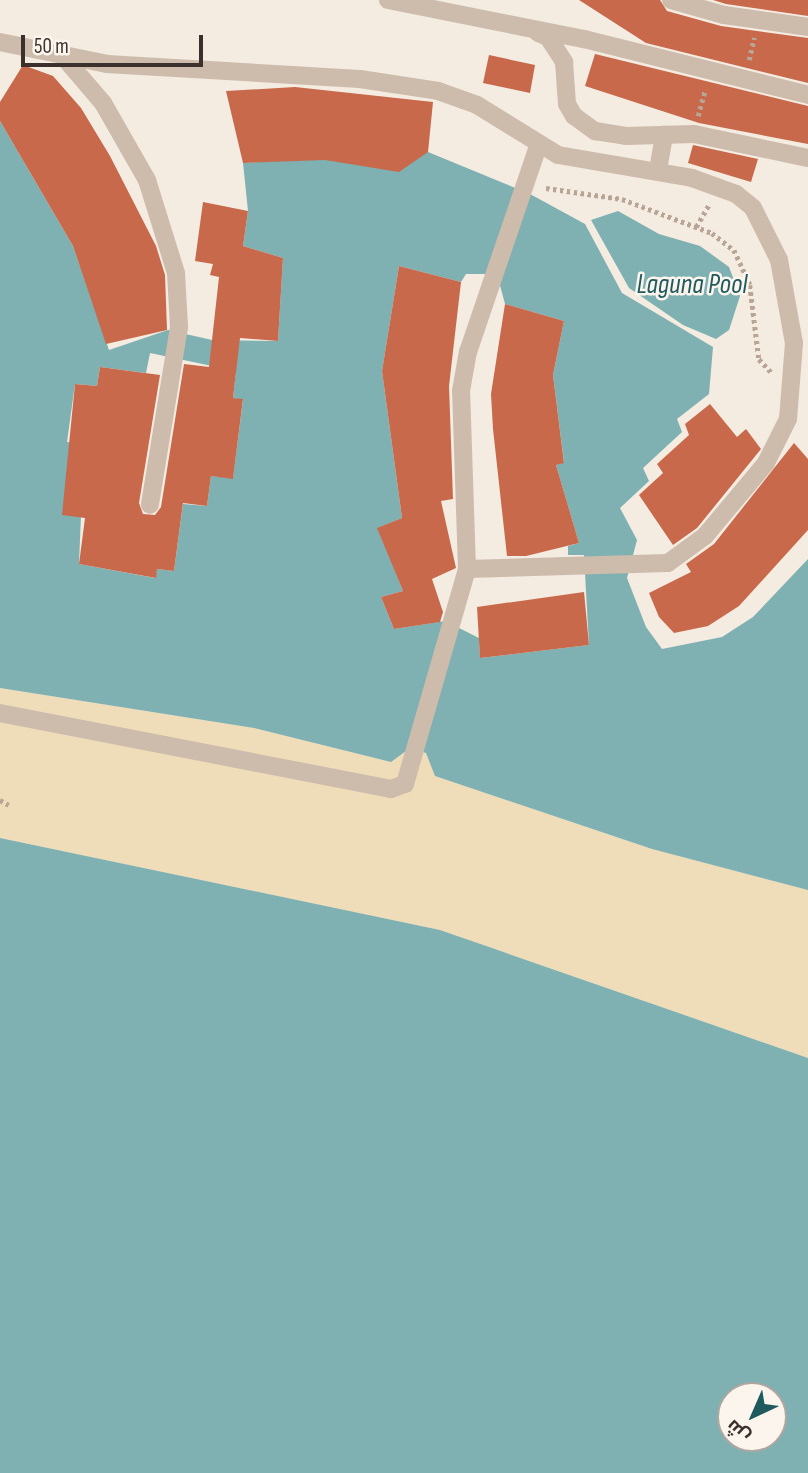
<!DOCTYPE html>
<meta charset="utf-8">
<style>
body{margin:0}
#map{position:relative;width:808px;height:1473px;overflow:hidden;background:#f4ebe1;font-family:"Sofia Sans Condensed",Cairo,sans-serif}
div>[style]{position:absolute}
[style*='--x']{left:calc(var(--x)*1px);top:calc(var(--y)*1px);width:calc(var(--w)*1px);rotate:calc(var(--a)*1deg)}
.sand>*{inset:0;background:#efdcb8}
.water>*{inset:0;background:#7fb0b2}
.building>*{inset:0;background:#c8694b}
.path>*{height:4.5px;margin-top:-2.25px;transform-origin:0;background:repeating-linear-gradient(90deg,#b9a596 0 3.5px,transparent 0 7px)}
.street>*{height:18px;margin:-9px;padding:0 9px;transform-origin:9px;border-radius:9px;background:#cdbbac}
span{translate:-50% -50%;white-space:nowrap;text-align:center;line-height:1.15;-webkit-text-stroke:5px #fbf5ee;paint-order:stroke}
.water-label{font-size:28px;color:#1f5a5e;font-style:italic}
.north{position:absolute;left:717px;top:1382px;width:70px;height:70px;box-sizing:border-box;background:#fbf5ee;border:2px solid #aea6a0;border-radius:50%;rotate:224deg;font-size:19px;font-weight:700;line-height:28px;text-align:center;color:#3b302b}
.north::after{content:'';display:block;margin:auto;width:24px;height:32px;background:#1f5a5e;clip-path:polygon(50% 0,100% 100%,50% 72%,0 100%)}
.scale{position:absolute;left:21px;top:35px;width:182px;height:32px;box-sizing:border-box;border:4px solid #3b302b;border-top:0;padding-left:9px;font-size:21px;line-height:24px;white-space:nowrap;color:#3b302b;-webkit-text-stroke:5px #fbf5ee;paint-order:stroke}
</style>
<div id="map">
<div class="sand">
<div style="clip-path:polygon(0 688px,254px 728px,391px 762px,409px 748px,426px 753px,436px 776px,652px 849px,808px 890px,808px 1058px,440px 930px,0 838px)"></div>
</div>
<div class="water">
<div style="clip-path:polygon(evenodd,0 121px,73px 246px,109px 350px,168px 330px,212px 340px,278px 341px,283px 258px,243px 246px,248px 211px,243px 163px,428px 152px,530px 194px,585px 224px,622px 293px,713px 347px,709px 394px,677px 419px,682px 432px,643px 468px,649px 481px,620px 508px,637px 540px,627px 578px,646px 627px,662px 649px,722px 637px,753px 617px,808px 559px,808px 890px,652px 849px,435px 776px,426px 753px,410px 748px,391px 762px,254px 728px,0 688px,0 121px,399px 266px,461px 282px,466px 274px,497px 274px,505px 304px,564px 321px,553px 375px,564px 462px,556px 465px,579px 543px,568px 546px,568px 555px,584px 555px,589px 645px,480px 658px,479px 638px,445px 621px,394px 629px,381px 597px,403px 591px,378px 528px,402px 518px,382px 371px,399px 266px,0 121px,150px 353px,236px 371px,233px 398px,243px 400px,233px 478px,211px 476px,207px 506px,183px 504px,174px 571px,157px 569px,155px 578px,79px 564px,84px 444px,67px 442px,75px 384px,97px 386px,100px 367px,146px 373px,150px 353px)"></div>
<div style="clip-path:polygon(618px 211px,659px 234px,700px 246px,729px 267px,740px 296px,729px 330px,716px 339px,683px 325px,629px 288px,591px 220px)"></div>
<div style="clip-path:polygon(evenodd,0 838px,440px 930px,808px 1058px,808px 1473px,0 1473px,0 838px,731px 1396px,773px 1396px,773px 1438px,731px 1438px,731px 1396px)"></div>
</div>
<div class="building">
<div style="clip-path:polygon(579px 0,660px 0,667px 11px,721px 26px,808px 38px,808px 83px,646px 43px)"></div>
<div style="clip-path:polygon(713px 0,808px 0,808px 16px,726px 4px)"></div>
<div style="clip-path:polygon(595px 54px,808px 106px,808px 144px,699px 123px,585px 86px)"></div>
<div style="clip-path:polygon(489px 55px,535px 65px,530px 93px,483px 83px)"></div>
<div style="clip-path:polygon(23px 65px,53px 76px,81px 108px,110px 156px,156px 246px,165px 275px,167px 330px,106px 344px,73px 246px,0 121px,0 102px)"></div>
<div style="clip-path:polygon(295px 87px,433px 102px,428px 152px,399px 172px,325px 160px,243px 163px,226px 91px)"></div>
<div style="clip-path:polygon(693px 145px,758px 159px,751px 182px,688px 163px)"></div>
<div style="clip-path:polygon(203px 202px,248px 211px,243px 246px,283px 258px,278px 341px,240px 338px,233px 398px,243px 399px,233px 479px,211px 476px,207px 506px,183px 503px,174px 571px,157px 569px,156px 578px,79px 564px,85px 518px,62px 515px,75px 384px,97px 386px,100px 367px,160px 375px,139px 503px,143px 514px,155px 515px,161px 507px,184px 364px,209px 367px,219px 277px,210px 275px,213px 264px,195px 261px)"></div>
<div style="clip-path:polygon(399px 266px,461px 282px,449px 386px,453px 499px,441px 501px,456px 568px,432px 579px,443px 612px,440px 622px,394px 629px,381px 597px,403px 591px,377px 528px,402px 518px,382px 371px)"></div>
<div style="clip-path:polygon(505px 304px,564px 321px,553px 375px,564px 463px,556px 465px,579px 543px,526px 556px,507px 556px,493px 429px,491px 394px)"></div>
<div style="clip-path:polygon(710px 404px,737px 437px,746px 429px,761px 449px,697px 528px,673px 545px,639px 495px,663px 473px,657px 464px,689px 435px,685px 424px)"></div>
<div style="clip-path:polygon(794px 443px,808px 459px,808px 530px,739px 606px,708px 626px,674px 633px,659px 617px,649px 593px,691px 572px,686px 564px,714px 544px)"></div>
<div style="clip-path:polygon(584px 592px,589px 645px,480px 658px,477px 607px)"></div>
</div>
<div class="path">
<div style="--x:749;--y:60;--w:23;--a:-77"></div>
<div style="--x:698;--y:116;--w:27;--a:-75"></div>
<div style="--x:546;--y:188;--w:77;--a:8.2"></div>
<div style="--x:622;--y:199;--w:96;--a:20.7"></div>
<div style="--x:712;--y:233;--w:28;--a:38"></div>
<div style="--x:734;--y:250;--w:38;--a:65"></div>
<div style="--x:750;--y:285;--w:75;--a:83.1"></div>
<div style="--x:759;--y:359;--w:18;--a:47"></div>
<div style="--x:696;--y:227;--w:28;--a:-60"></div>
<div style="--x:0;--y:800;--w:10;--a:29"></div>
</div>
<div class="street">
<div style="--x:388;--y:0;--w:200;--a:11.3"></div>
<div style="--x:584;--y:39;--w:231;--a:14"></div>
<div style="--x:671;--y:0;--w:55;--a:15.8"></div>
<div style="--x:724;--y:15;--w:85;--a:8.1"></div>
<div style="--x:538;--y:33;--w:11;--a:22"></div>
<div style="--x:548;--y:37;--w:30;--a:57"></div>
<div style="--x:564;--y:62;--w:42;--a:85.9"></div>
<div style="--x:567;--y:104;--w:14;--a:60"></div>
<div style="--x:574;--y:116;--w:26;--a:36"></div>
<div style="--x:595;--y:131;--w:31;--a:9"></div>
<div style="--x:626;--y:136;--w:68;--a:-1.7"></div>
<div style="--x:694;--y:134;--w:116;--a:11.9"></div>
<div style="--x:0;--y:42;--w:109;--a:11.6"></div>
<div style="--x:107;--y:64;--w:253;--a:3.4"></div>
<div style="--x:360;--y:79;--w:79;--a:8.7"></div>
<div style="--x:438;--y:91;--w:41;--a:19.7"></div>
<div style="--x:477;--y:105;--w:95;--a:31.7"></div>
<div style="--x:558;--y:155;--w:136;--a:9.7"></div>
<div style="--x:692;--y:178;--w:47;--a:20"></div>
<div style="--x:736;--y:194;--w:22;--a:39"></div>
<div style="--x:753;--y:208;--w:58;--a:63.4"></div>
<div style="--x:779;--y:260;--w:84;--a:79.8"></div>
<div style="--x:794;--y:343;--w:76;--a:94.5"></div>
<div style="--x:788;--y:419;--w:49;--a:116.6"></div>
<div style="--x:766;--y:463;--w:95;--a:129.9"></div>
<div style="--x:705;--y:536;--w:46;--a:143.9"></div>
<div style="--x:668;--y:563;--w:201;--a:178.3"></div>
<div style="--x:61;--y:54;--w:65;--a:49.4"></div>
<div style="--x:103;--y:103;--w:89;--a:60.3"></div>
<div style="--x:147;--y:180;--w:97;--a:72.7"></div>
<div style="--x:176;--y:273;--w:54;--a:86.8"></div>
<div style="--x:179;--y:327;--w:180;--a:99.3"></div>
<div style="--x:658;--y:170;--w:36;--a:-80"></div>
<div style="--x:0;--y:713;--w:398;--a:11"></div>
<div style="--x:391;--y:789;--w:15;--a:-20"></div>
<div style="--x:405;--y:784;--w:224;--a:-73.9"></div>
<div style="--x:467;--y:569;--w:178;--a:-91.9"></div>
<div style="--x:461;--y:391;--w:40;--a:-80"></div>
<div style="--x:468;--y:352;--w:218;--a:-71.2"></div>
</div>
<div class="water-label">
<span style="left:692px;top:285px">Laguna Pool</span>
</div>
<div class="north">ش</div>
<div class="scale">50 m</div>
</div>
